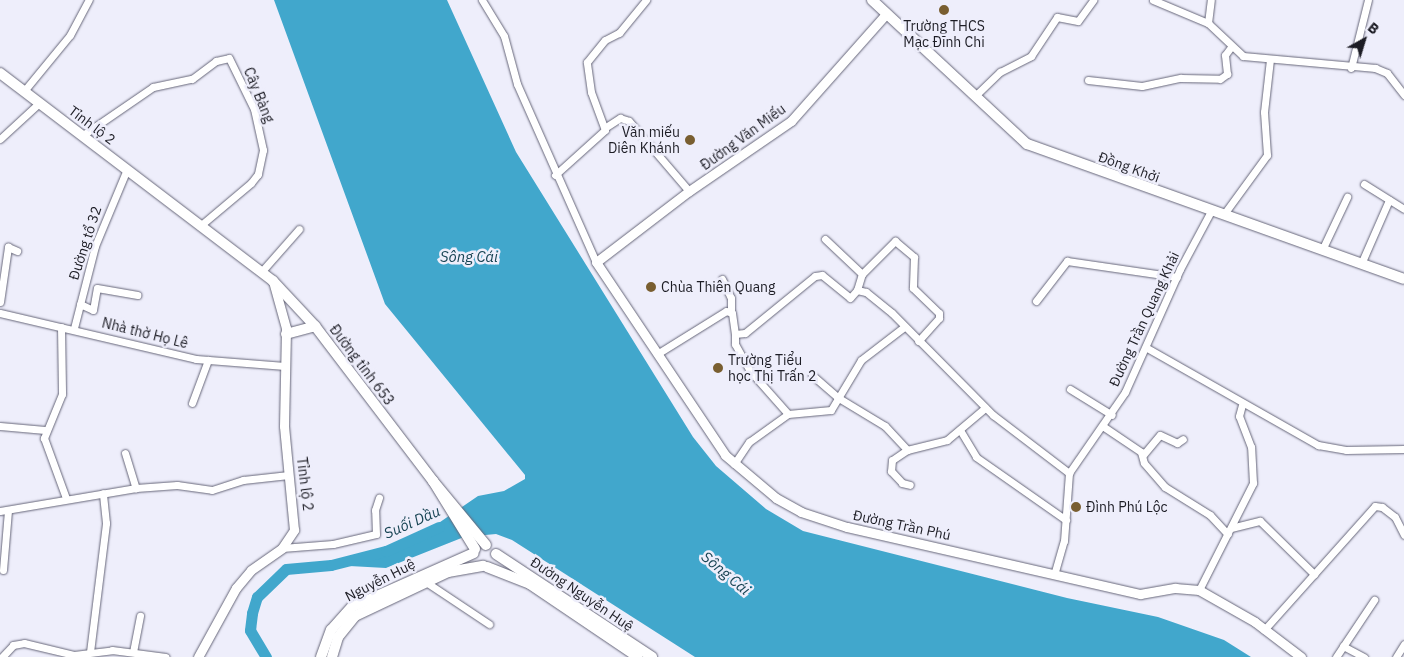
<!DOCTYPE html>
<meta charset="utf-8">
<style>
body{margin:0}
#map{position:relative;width:1404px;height:657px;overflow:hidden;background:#eeeefb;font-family:"IBM Plex Sans",sans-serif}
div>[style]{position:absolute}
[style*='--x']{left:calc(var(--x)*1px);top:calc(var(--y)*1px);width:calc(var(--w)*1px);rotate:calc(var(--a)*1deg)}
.water>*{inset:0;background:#41a7cc}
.river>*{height:11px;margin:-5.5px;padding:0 5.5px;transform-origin:5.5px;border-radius:5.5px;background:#41a7cc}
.roads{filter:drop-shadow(0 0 1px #666679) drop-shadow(0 0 1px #666679)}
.minor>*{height:7px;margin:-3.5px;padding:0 3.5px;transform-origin:3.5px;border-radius:3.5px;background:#fff}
.tertiary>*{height:9px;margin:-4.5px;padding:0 4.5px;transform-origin:4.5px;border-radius:4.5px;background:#fff}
.secondary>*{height:10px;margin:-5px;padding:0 5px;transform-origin:5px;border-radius:5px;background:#fff}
.dots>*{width:14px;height:14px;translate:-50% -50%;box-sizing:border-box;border:2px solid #eeeefb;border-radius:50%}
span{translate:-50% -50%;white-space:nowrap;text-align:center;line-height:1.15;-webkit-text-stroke:5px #eeeefb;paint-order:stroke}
.poi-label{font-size:14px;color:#1d1d25}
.right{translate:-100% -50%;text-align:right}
.left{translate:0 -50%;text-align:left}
.street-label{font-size:14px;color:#1d1d25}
.water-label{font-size:15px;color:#184454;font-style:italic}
.north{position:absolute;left:1339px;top:15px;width:50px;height:50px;-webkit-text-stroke:4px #eeeefb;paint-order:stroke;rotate:39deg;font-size:14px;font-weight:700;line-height:20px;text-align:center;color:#1d1d25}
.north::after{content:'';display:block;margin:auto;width:18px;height:22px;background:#1d1d25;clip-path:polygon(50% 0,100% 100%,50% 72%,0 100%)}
</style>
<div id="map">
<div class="water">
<div style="clip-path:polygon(274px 0,447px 0,516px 152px,693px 437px,716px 466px,766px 509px,803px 531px,1067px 598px,1158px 617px,1224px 640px,1251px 657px,695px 657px,512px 540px,496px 534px,464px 537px,386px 568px,331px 565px,422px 540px,427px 531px,478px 496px,504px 491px,525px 479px,525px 475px,385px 304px)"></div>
</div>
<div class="river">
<div style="--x:266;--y:657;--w:31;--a:-121"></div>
<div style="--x:250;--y:630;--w:17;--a:-83"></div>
<div style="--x:252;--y:613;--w:17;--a:-73"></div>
<div style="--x:257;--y:597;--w:40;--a:-44"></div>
<div style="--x:286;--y:569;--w:45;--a:-5.1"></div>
<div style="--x:331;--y:565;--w:57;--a:-14.3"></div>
<div style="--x:386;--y:551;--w:58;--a:-24.4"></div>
</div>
<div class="roads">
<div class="minor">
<div style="--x:482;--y:0;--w:42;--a:58.6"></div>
<div style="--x:504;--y:36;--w:50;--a:74.8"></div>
<div style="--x:517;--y:84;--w:195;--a:66.1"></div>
<div style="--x:1153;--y:0;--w:60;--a:22.7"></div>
<div style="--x:1208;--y:23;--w:48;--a:43.3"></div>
<div style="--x:1243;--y:56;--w:133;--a:5.2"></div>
<div style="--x:1375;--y:68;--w:13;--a:23"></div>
<div style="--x:1387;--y:73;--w:28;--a:52"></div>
<div style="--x:1208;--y:23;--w:23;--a:-83"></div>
<div style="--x:1351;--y:68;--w:70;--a:-76"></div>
<div style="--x:1088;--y:80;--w:54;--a:6.3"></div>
<div style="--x:1142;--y:86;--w:40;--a:-12"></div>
<div style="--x:1181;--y:78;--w:39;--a:1"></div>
<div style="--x:1220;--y:79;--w:9;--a:-36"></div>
<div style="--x:1227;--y:74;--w:19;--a:-96"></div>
<div style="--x:1225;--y:55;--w:10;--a:-53"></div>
<div style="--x:24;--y:91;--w:72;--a:-50.6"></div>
<div style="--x:70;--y:35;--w:40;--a:-62"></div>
<div style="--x:977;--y:94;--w:32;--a:-44"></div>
<div style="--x:1000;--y:72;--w:35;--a:-27"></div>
<div style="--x:1031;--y:56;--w:47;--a:-56.3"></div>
<div style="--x:1057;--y:17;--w:21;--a:11"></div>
<div style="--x:1078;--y:21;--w:26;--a:-54"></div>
<div style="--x:606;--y:127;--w:17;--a:-33"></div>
<div style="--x:620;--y:118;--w:9;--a:18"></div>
<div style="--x:629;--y:121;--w:92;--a:49.4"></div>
<div style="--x:83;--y:135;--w:85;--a:-34.4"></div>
<div style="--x:153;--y:87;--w:40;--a:-12"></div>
<div style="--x:192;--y:79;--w:30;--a:-37"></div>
<div style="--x:216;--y:61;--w:13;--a:-13"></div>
<div style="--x:229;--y:58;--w:57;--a:63.9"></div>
<div style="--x:254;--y:109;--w:42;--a:77.6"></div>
<div style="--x:263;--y:150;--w:25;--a:102"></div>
<div style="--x:258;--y:174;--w:11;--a:128"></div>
<div style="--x:251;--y:183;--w:67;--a:139.9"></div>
<div style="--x:0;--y:139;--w:53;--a:-42.7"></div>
<div style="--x:555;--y:175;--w:67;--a:-42"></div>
<div style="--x:605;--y:130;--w:40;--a:-110.2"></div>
<div style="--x:591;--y:92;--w:30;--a:-98"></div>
<div style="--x:587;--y:62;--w:28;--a:-51"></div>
<div style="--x:605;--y:40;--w:16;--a:-27"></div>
<div style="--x:619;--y:33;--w:43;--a:-50.7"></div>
<div style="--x:1364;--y:184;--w:47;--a:32"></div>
<div style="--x:1224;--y:214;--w:73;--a:-53.9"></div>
<div style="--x:1267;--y:155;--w:43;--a:-94"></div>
<div style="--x:1264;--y:112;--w:53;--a:-83.5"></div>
<div style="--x:825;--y:239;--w:51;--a:43.4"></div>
<div style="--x:1322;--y:250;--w:59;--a:-64.7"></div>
<div style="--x:1361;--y:264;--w:70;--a:-66.4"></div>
<div style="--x:262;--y:271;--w:56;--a:-48.6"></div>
<div style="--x:722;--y:279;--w:21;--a:65"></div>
<div style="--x:731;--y:298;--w:14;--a:90"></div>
<div style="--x:857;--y:290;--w:9;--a:13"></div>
<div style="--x:866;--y:292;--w:33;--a:39"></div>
<div style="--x:892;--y:313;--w:144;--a:45.3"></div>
<div style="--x:993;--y:415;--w:96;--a:37.3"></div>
<div style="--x:1036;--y:301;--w:51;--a:-52.2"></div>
<div style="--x:1067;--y:261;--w:111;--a:8.3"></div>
<div style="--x:0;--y:302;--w:56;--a:-81.7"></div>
<div style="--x:8;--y:247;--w:10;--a:24"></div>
<div style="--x:80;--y:304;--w:14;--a:25"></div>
<div style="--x:93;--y:310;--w:22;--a:-80"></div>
<div style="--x:97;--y:288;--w:41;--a:9.9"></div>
<div style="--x:0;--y:313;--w:201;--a:13.2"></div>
<div style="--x:196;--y:359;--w:89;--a:4.5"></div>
<div style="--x:61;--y:327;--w:67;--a:89.1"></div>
<div style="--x:62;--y:394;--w:48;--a:112.2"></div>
<div style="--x:44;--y:438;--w:64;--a:69.9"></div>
<div style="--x:74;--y:328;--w:85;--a:-75.6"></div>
<div style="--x:95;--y:246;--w:83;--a:-67.4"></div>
<div style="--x:735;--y:334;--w:10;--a:90"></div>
<div style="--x:735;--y:344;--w:31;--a:61"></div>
<div style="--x:750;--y:371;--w:57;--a:48.5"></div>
<div style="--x:1147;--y:348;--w:197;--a:29.6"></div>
<div style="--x:1318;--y:445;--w:28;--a:10"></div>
<div style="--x:1346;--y:450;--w:58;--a:-1"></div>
<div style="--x:657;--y:354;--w:81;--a:-31.9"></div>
<div style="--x:726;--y:311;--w:6;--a:18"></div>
<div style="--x:732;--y:313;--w:21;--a:82"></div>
<div style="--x:735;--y:334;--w:10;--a:-6"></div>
<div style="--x:745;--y:333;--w:90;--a:-39.2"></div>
<div style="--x:815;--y:276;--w:7;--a:-8"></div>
<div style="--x:822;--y:275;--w:36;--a:39"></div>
<div style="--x:850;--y:298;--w:11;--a:-49"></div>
<div style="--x:857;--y:290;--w:17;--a:-73"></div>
<div style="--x:862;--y:274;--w:47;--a:-45"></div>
<div style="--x:895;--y:241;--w:25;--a:40"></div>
<div style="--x:914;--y:257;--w:31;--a:92"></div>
<div style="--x:913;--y:288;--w:36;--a:44"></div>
<div style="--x:939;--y:313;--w:5;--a:90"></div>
<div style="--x:939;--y:318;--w:31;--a:132"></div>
<div style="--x:812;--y:375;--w:33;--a:41"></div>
<div style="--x:837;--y:397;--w:56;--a:31.1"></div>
<div style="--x:885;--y:426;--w:33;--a:47"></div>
<div style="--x:907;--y:450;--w:41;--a:-14"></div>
<div style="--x:947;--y:440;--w:50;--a:-40.1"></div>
<div style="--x:1070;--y:389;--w:49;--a:31.8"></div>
<div style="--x:192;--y:403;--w:46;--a:-69.6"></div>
<div style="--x:0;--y:426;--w:45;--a:5.1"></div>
<div style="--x:1104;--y:427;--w:45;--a:34"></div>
<div style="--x:1141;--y:452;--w:11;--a:75"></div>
<div style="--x:1144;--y:463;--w:32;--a:49"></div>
<div style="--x:1165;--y:487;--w:53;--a:31.9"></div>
<div style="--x:1210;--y:515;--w:26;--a:47"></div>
<div style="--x:960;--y:430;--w:31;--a:59"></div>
<div style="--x:976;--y:457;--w:110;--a:35"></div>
<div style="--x:907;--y:450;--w:18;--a:146"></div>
<div style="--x:892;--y:460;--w:11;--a:95"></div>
<div style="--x:891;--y:471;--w:16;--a:47"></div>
<div style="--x:902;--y:483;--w:8;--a:14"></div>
<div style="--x:125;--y:453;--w:37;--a:73"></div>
<div style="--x:1143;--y:455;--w:26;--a:-50"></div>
<div style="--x:1160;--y:435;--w:19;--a:25"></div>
<div style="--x:1177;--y:443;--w:7;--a:-34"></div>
<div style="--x:734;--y:464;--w:27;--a:-56"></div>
<div style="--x:749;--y:442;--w:48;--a:-35.7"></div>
<div style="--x:788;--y:414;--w:43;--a:-5.3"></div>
<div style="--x:831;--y:410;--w:58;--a:-59"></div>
<div style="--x:861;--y:360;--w:54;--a:-37.5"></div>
<div style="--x:0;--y:511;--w:138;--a:-9.6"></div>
<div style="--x:136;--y:488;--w:41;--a:-4.2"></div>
<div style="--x:177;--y:485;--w:35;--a:8"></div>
<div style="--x:212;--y:490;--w:33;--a:-18"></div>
<div style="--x:243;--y:480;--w:46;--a:-6.2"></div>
<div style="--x:1231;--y:528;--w:30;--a:-14"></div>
<div style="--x:1260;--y:521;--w:76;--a:44.5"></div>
<div style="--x:282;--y:548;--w:51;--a:-4.5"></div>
<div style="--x:333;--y:544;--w:44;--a:-13.1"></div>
<div style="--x:376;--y:534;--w:24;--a:-92"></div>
<div style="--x:375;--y:510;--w:13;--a:-72"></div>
<div style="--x:3;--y:570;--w:60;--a:-85.2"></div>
<div style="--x:1054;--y:575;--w:35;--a:-74"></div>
<div style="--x:1064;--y:541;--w:68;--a:-85.8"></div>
<div style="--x:1069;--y:473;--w:98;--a:-55.3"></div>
<div style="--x:1125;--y:392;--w:135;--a:-65.9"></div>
<div style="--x:1180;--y:269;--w:66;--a:-61.9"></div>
<div style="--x:426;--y:582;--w:76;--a:33.7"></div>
<div style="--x:1199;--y:590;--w:120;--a:-63.2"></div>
<div style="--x:1253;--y:483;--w:36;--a:-93"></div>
<div style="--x:1251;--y:447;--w:33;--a:-111"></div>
<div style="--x:1239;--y:416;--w:11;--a:-75"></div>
<div style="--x:1264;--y:630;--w:166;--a:-48.2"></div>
<div style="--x:1375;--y:506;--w:7;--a:8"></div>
<div style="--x:1382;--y:507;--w:16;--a:38"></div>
<div style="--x:1395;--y:517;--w:20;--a:63"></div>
<div style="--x:1343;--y:646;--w:24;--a:28"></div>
<div style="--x:90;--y:652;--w:130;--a:-82.9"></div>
<div style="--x:106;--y:523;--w:30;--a:-96"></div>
<div style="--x:133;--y:652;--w:37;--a:-79"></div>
<div style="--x:2;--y:657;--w:16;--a:-47"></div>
<div style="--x:13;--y:645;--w:11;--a:-10"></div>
<div style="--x:24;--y:643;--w:51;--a:13.5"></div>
<div style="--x:74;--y:655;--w:38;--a:-7"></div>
<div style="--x:112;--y:650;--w:54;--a:7.4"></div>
<div style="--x:1336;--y:657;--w:69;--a:-56.3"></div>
<div style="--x:1396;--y:657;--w:15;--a:-58"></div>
</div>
<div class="tertiary">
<div style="--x:886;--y:14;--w:143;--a:131.6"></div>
<div style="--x:791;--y:121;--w:124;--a:145.5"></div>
<div style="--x:689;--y:191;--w:117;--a:142.6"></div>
<div style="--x:596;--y:262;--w:232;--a:56.2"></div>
<div style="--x:725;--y:455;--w:67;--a:40.1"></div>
<div style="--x:776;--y:498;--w:29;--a:29"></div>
<div style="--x:801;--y:512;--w:48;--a:18.1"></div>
<div style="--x:847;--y:527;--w:301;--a:12.9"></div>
<div style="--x:1140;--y:594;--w:36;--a:-10"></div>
<div style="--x:1175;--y:588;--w:24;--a:5"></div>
<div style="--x:1199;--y:590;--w:64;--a:29.7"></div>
<div style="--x:1255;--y:622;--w:58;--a:37.3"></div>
<div style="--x:198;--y:657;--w:79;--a:-61.2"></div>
<div style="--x:236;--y:588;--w:23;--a:-50"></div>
<div style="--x:251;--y:570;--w:38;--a:-35"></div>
<div style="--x:282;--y:548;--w:22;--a:-56"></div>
<div style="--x:294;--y:530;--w:104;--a:-95.5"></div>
<div style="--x:284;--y:426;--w:98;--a:-88.8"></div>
<div style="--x:286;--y:328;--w:49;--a:-105.5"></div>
</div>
<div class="secondary">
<div style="--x:872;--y:0;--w:212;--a:42.9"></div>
<div style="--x:1027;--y:144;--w:400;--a:19.7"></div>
<div style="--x:0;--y:73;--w:343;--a:37.3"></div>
<div style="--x:273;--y:281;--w:62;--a:47"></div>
<div style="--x:315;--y:326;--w:195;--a:52.7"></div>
<div style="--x:286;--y:334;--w:30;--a:-15"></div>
<div style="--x:475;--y:549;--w:80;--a:-121.7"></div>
<div style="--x:433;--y:481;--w:83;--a:50.4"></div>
<div style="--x:496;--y:554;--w:187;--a:33.4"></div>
<div style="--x:487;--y:567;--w:46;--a:21.6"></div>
<div style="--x:530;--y:584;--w:130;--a:34.1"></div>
<div style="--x:321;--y:657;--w:29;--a:-70"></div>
<div style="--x:331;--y:630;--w:31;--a:-48"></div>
<div style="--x:352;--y:607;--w:133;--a:-23.9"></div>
<div style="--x:332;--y:657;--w:21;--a:-73"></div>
<div style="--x:338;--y:637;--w:27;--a:-51"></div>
<div style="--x:355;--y:616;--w:103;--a:-25.3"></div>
<div style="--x:448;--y:572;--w:36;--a:-10"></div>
</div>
</div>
<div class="dots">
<div style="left:944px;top:10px;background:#795e30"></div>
<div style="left:690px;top:140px;background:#795e30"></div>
<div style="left:651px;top:287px;background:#795e30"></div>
<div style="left:718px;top:368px;background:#795e30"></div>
<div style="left:1076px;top:507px;background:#795e30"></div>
</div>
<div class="poi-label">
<span style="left:944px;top:34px">Trường THCS<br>Mạc Đĩnh Chi</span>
<span class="right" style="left:680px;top:140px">Văn miếu<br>Diên Khánh</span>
<span class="left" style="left:661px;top:287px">Chùa Thiên Quang</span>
<span class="left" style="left:728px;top:368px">Trường Tiểu<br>học Thị Trấn 2</span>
<span class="left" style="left:1086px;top:507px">Đình Phú Lộc</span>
</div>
<div class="street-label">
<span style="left:259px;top:95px;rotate:68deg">Cây Bàng</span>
<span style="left:92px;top:125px;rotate:37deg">Tỉnh lộ 2</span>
<span style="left:743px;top:137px;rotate:-36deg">Đường Văn Miếu</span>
<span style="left:1129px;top:167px;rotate:20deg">Đồng Khởi</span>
<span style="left:85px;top:243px;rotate:-72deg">Đường tổ 32</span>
<span style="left:1144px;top:319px;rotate:-65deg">Đường Trần Quang Khải</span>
<span style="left:145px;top:333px;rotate:14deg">Nhà thờ Họ Lê</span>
<span style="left:362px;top:365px;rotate:53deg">Đường tỉnh 653</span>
<span style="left:305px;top:484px;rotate:83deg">Tỉnh lộ 2</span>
<span style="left:902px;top:525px;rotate:12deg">Đường Trần Phú</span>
<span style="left:380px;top:580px;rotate:-27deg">Nguyễn Huệ</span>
<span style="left:582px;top:594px;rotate:34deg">Đường Nguyễn Huệ</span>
</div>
<div class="water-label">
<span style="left:469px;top:257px">Sông Cái</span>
<span style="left:412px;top:522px;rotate:-24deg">Suối Dầu</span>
<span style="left:726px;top:573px;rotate:40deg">Sông Cái</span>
</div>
<div class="north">B</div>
</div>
